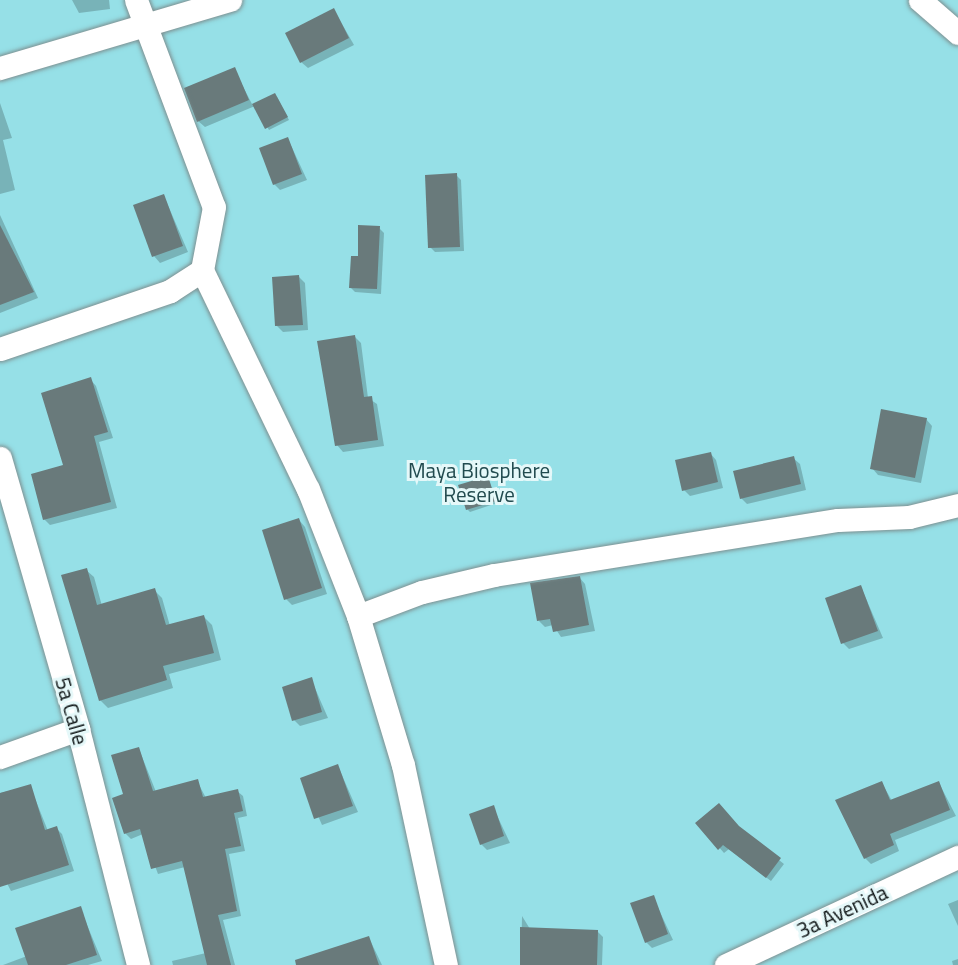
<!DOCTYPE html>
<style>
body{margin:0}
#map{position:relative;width:958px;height:965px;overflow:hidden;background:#d7eaec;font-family:"Titillium Web",sans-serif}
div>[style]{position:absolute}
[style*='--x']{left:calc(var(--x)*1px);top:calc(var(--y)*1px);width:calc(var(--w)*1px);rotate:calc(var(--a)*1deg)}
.green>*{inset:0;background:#96e0e7}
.shadow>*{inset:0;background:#0003}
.building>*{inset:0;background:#697a7b}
.roads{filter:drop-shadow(0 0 2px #7d8f90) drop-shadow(0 0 2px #7d8f90)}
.minor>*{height:23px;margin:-11.5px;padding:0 11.5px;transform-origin:11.5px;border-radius:11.5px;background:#fff}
span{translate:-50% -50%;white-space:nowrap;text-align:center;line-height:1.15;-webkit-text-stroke:6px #e5f8f9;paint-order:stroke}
.park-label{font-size:21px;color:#224b4f}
.street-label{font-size:21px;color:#0d1314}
</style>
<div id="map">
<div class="green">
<div style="clip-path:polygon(0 0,958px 0,958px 965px,0 965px)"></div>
</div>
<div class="shadow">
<div style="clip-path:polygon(72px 0,109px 0,110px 9px,79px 13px)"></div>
<div style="clip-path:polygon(334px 10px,354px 45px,308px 68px,301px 62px)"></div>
<div style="clip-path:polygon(234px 69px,253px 106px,277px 97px,289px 120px,269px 130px,255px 106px,205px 127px,198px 121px)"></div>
<div style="clip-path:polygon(0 103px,12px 138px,3px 140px,15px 190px,0 194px)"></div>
<div style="clip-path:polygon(288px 139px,307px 180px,280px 190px,274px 184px)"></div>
<div style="clip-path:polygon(456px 175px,461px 180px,464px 251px,435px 252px,430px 247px)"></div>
<div style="clip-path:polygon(164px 196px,188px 252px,160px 263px,154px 256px)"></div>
<div style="clip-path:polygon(0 215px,38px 298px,0 313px)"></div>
<div style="clip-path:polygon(379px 228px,384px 233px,381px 294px,355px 292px,350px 287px,359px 258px)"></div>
<div style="clip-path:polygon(298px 276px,305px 283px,308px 330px,283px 332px,277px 326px)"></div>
<div style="clip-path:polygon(355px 337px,361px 343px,368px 398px,377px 404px,384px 446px,343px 452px,337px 445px)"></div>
<div style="clip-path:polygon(90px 379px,96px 386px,113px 438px,99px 442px,117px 508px,50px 525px,44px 519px,66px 467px)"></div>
<div style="clip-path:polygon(926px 419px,932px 426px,921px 483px,878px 475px,872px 468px)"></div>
<div style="clip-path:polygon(710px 453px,716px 460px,723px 488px,690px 496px,684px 490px)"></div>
<div style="clip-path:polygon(793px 458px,800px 464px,806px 490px,747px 504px,741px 498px)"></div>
<div style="clip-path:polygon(488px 478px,497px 503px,470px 512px,467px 509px)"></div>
<div style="clip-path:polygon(299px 520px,305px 527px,327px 594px,292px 605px,286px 599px)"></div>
<div style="clip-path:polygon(86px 570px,94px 577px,102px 606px,154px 590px,162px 598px,170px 626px,204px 617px,212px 625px,221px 660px,169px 674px,173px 688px,108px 708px,100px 700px)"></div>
<div style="clip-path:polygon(579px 577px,585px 584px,595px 631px,561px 637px,553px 625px,545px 627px,539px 621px)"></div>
<div style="clip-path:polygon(861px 587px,883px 638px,849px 649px,843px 643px)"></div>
<div style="clip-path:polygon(311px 679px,328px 718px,300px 726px,294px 720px)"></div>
<div style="clip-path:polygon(139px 749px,156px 792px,197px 781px,206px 798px,237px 791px,243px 796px,247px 816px,238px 818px,245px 851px,229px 854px,241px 916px,223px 920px,235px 965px,173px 965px,172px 961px,206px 953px,185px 867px,158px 874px,143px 834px,131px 839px,125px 833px,125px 796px)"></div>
<div style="clip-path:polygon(338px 766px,358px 812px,322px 825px,302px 779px)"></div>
<div style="clip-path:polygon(882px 783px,892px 801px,939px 783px,956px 816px,895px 840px,899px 851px,871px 864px,865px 858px)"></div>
<div style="clip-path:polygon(30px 786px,48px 831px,56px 828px,62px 834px,74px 871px,11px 891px,0 870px,0 793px)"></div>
<div style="clip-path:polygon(493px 807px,510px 843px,487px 850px,481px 844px)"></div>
<div style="clip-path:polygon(698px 823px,740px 829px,784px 864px,771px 881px,729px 849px,724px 853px)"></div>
<div style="clip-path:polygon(653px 897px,673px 940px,652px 948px,646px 942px)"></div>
<div style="clip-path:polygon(958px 900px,958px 926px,948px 904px)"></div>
<div style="clip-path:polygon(80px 908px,102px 961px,88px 965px,3px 965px,27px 956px)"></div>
<div style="clip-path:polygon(522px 916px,530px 929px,597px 931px,603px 937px,602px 965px,521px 965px)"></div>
<div style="clip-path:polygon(369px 938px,382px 965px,340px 965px)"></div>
<div style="clip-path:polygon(958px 959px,958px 965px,953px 965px,952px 961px)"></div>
</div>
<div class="building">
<div style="clip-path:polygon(334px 8px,349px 38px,300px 63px,285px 33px)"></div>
<div style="clip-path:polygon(235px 67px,249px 100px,197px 122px,184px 88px)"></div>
<div style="clip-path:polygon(275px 93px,288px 117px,265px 129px,252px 104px)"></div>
<div style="clip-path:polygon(288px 137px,302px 174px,273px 185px,259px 148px)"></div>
<div style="clip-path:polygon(457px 173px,460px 247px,428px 248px,425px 175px)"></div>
<div style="clip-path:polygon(164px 194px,183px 246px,152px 257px,133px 205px)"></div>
<div style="clip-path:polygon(0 225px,34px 292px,0 305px)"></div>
<div style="clip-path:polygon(358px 225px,380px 226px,377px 289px,349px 288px,351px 256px,358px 256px)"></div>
<div style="clip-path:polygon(299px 275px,303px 325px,275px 326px,272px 277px)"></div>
<div style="clip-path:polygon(355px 335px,364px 397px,372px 396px,378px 440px,335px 446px,317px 341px)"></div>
<div style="clip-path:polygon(91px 377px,108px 432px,94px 436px,111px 502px,43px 520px,31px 474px,63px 465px,41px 393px)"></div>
<div style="clip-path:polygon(881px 409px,927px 418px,915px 478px,870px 469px)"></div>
<div style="clip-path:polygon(711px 452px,718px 482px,682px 491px,675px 460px)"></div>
<div style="clip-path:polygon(794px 456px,801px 484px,740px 499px,733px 471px)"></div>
<div style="clip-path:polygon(488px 476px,496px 501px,466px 510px,458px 485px)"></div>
<div style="clip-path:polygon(299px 518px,322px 588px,284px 600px,262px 530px)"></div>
<div style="clip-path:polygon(87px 568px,97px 605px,155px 588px,166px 625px,204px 615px,214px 653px,163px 666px,167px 680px,99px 701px,61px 575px)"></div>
<div style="clip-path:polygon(580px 576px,589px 625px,553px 632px,550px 619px,537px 621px,530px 583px)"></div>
<div style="clip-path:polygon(861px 585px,878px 631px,841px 644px,825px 598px)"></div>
<div style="clip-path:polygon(312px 677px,322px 712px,292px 721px,282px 687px)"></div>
<div style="clip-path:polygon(139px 747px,153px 791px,198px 779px,203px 797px,238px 789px,243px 811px,234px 813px,241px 846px,225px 849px,237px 911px,218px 915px,231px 965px,207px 965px,182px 861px,151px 869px,140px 829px,124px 834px,112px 798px,123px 794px,111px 755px)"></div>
<div style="clip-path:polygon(338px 764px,353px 806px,314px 819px,300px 778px)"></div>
<div style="clip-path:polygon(882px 781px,890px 800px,939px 781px,950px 810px,890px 834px,894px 845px,864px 859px,835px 800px)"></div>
<div style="clip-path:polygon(31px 784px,45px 830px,57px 826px,69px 865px,0 887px,0 793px)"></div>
<div style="clip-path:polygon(719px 803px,739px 826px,781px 858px,766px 878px,723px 845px,718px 850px,695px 823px)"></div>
<div style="clip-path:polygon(494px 805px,504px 836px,480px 845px,469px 814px)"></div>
<div style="clip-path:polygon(654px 895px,668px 934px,645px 943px,630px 903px)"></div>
<div style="clip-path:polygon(81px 906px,97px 955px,66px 965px,28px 965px,15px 928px)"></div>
<div style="clip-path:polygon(520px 927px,598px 930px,597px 965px,520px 965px)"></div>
<div style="clip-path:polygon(369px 936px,379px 965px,296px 965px,295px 960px)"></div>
</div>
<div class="roads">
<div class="minor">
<div style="--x:136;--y:0;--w:221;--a:69.4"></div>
<div style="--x:214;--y:207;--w:64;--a:100.8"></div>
<div style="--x:202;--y:270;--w:243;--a:64.2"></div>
<div style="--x:308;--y:489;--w:136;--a:68.5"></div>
<div style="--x:358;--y:616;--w:156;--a:73.2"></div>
<div style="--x:403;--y:765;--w:205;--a:77.9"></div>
<div style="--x:920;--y:0;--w:50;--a:41"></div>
<div style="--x:0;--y:68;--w:240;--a:-16.5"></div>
<div style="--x:0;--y:349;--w:180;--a:-18.8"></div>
<div style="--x:170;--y:291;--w:38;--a:-33"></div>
<div style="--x:0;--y:458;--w:282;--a:73.9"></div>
<div style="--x:78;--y:729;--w:244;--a:75.7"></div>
<div style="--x:358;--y:616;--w:68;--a:-20.6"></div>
<div style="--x:422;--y:592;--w:74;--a:-13.3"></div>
<div style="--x:494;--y:575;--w:348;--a:-9.1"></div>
<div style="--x:838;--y:520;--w:71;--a:-2.4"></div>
<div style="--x:909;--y:517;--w:50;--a:-13.8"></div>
<div style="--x:0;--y:757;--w:83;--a:-19.7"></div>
<div style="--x:726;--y:965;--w:256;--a:-25"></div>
</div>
</div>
<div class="park-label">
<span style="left:479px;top:482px">Maya Biosphere<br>Reserve</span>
</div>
<div class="street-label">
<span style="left:72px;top:711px;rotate:74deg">5a Calle</span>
<span style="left:842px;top:911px;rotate:-25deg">3a Avenida</span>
</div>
</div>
